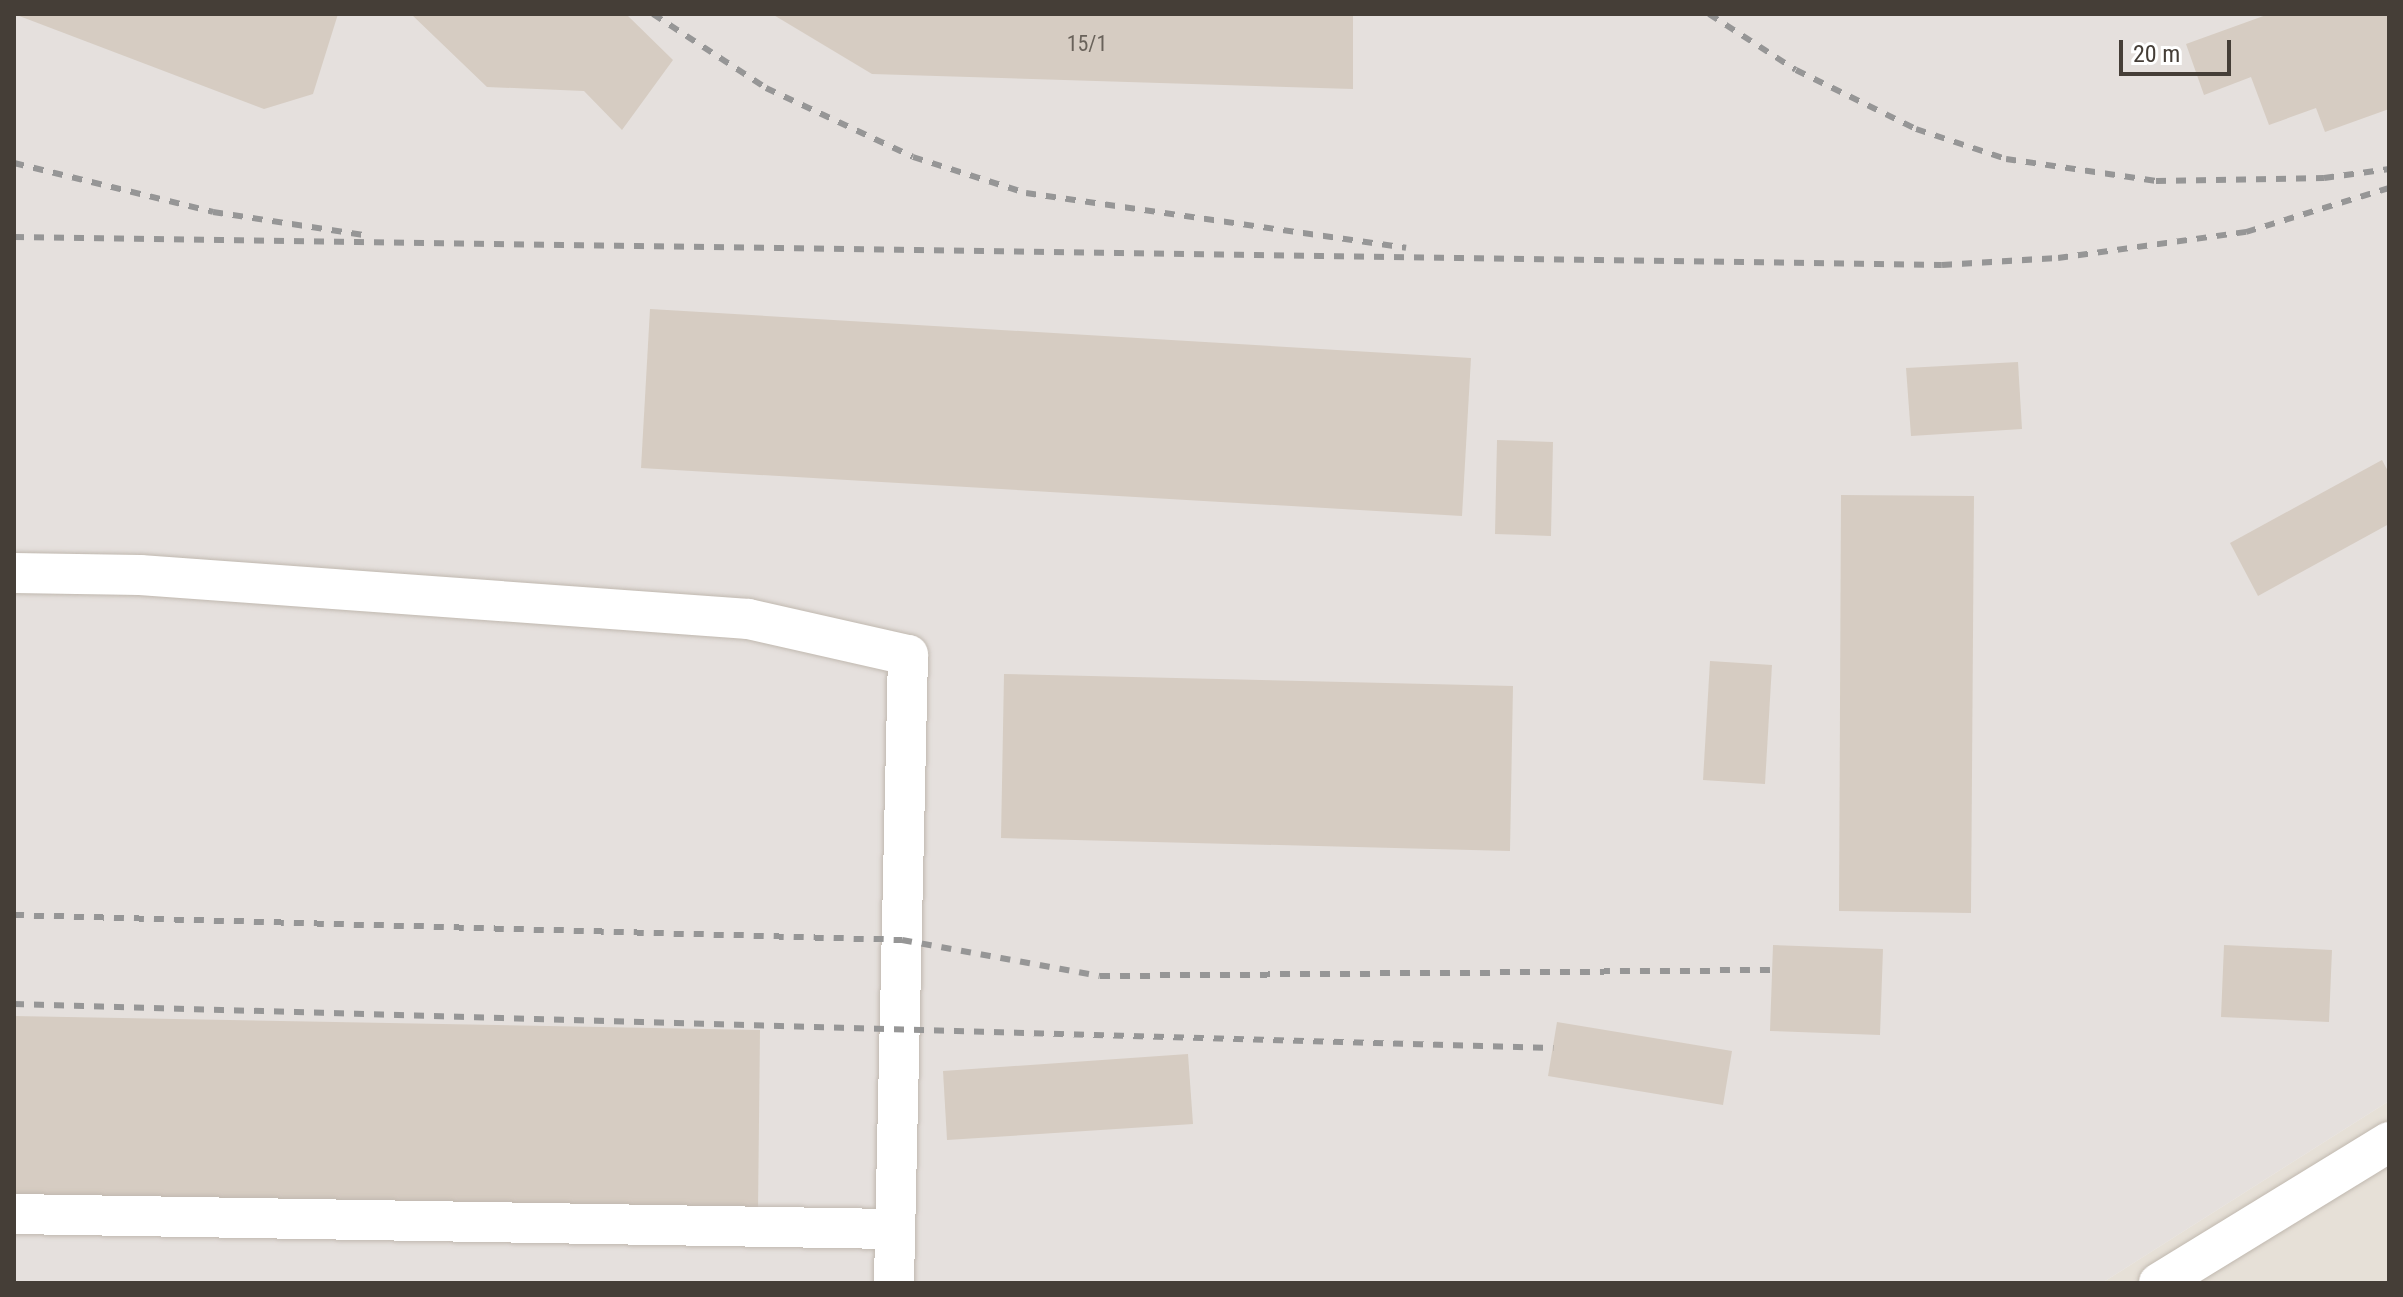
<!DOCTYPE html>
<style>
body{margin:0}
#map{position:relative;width:2403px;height:1297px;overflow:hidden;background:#f2eee8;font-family:"Roboto Condensed",sans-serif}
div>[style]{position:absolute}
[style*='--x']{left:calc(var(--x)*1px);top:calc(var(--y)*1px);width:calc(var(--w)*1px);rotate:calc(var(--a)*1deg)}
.residential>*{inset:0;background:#e6e0d7}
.industrial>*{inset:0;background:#e5e0dd}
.building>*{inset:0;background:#d6ccc2}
.roads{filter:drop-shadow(0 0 2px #c0b8af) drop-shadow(0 0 2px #c0b8af)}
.minor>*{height:40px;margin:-20px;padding:0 20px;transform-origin:20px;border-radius:20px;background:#fff}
.rail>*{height:6px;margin-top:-3px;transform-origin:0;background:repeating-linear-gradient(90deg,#969696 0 10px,transparent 0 20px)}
span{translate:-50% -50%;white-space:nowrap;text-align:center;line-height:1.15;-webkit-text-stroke:8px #fff;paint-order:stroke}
.number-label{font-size:22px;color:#69625a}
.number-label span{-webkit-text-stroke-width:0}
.frame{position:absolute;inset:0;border:16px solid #453e37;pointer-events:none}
.scale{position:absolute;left:2119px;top:40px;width:112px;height:36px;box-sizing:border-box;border:4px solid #453e37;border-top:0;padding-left:10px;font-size:24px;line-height:28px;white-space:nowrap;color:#453e37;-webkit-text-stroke:6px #fff;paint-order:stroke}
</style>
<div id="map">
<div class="residential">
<div style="clip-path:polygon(2389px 1101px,2389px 1283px,2102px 1283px)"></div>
</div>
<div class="industrial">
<div style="clip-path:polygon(14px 14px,2389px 14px,2389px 1101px,2102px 1283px,14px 1283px)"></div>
</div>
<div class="building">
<div style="clip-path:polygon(14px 14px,338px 14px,313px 94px,264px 109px)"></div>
<div style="clip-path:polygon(411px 14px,626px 14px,673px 60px,622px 130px,584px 91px,487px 87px)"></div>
<div style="clip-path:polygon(772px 14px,1353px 14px,1353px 89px,872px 74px)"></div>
<div style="clip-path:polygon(2269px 14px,2389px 14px,2389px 109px,2325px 132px,2316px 108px,2269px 125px,2251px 77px,2204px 95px,2186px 44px)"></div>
<div style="clip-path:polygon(650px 309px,1471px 358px,1462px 516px,641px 468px)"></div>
<div style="clip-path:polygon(2018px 362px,2022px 429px,1911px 436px,1906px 368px)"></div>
<div style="clip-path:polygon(1497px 440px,1553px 442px,1551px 536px,1495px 534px)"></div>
<div style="clip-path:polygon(2382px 460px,2389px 473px,2389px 524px,2258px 596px,2230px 543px)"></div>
<div style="clip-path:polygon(1841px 495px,1974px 496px,1971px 913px,1839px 911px)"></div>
<div style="clip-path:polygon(1710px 661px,1772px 665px,1765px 784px,1703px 780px)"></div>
<div style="clip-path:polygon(1004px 674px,1513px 686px,1510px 851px,1001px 838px)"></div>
<div style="clip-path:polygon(1773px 945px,1883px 949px,1880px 1035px,1770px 1031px)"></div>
<div style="clip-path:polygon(2224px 945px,2332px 950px,2329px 1022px,2221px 1017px)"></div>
<div style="clip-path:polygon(14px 1016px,760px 1030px,758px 1211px,14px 1197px)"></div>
<div style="clip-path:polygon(1557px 1022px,1732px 1051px,1723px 1105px,1548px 1076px)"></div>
<div style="clip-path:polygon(1188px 1054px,1193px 1124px,947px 1140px,943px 1071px)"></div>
</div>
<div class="roads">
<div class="minor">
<div style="--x:14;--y:573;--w:126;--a:0.9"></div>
<div style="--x:140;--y:575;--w:610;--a:4.14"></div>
<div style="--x:748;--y:619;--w:164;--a:12.7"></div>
<div style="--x:908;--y:655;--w:628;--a:91.28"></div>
<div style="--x:14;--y:1214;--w:881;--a:0.98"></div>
<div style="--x:2159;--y:1283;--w:270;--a:-31.5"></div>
</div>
</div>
<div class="rail">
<div style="--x:653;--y:14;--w:135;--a:33.2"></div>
<div style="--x:766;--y:88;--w:162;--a:25.1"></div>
<div style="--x:913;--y:157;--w:119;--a:17.7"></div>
<div style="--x:1026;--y:193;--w:384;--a:8.2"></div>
<div style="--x:1709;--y:14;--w:103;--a:32.8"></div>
<div style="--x:1796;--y:70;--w:134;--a:26.2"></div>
<div style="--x:1916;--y:129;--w:95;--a:18.4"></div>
<div style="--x:2006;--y:159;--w:152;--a:8.3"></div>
<div style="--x:2156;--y:181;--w:168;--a:-1"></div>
<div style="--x:2324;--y:178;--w:66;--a:-7.9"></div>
<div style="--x:14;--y:163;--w:205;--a:13.8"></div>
<div style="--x:213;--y:212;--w:159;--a:8.7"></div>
<div style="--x:14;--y:237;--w:1928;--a:0.83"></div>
<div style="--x:1942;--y:265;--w:116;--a:-3.5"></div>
<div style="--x:2058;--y:258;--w:190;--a:-7.9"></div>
<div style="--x:2246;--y:232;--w:150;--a:-17.1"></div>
<div style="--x:14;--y:915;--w:888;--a:1.61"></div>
<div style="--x:902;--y:940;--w:201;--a:10.3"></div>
<div style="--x:1100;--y:976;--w:672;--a:-0.51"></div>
<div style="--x:14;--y:1004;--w:1540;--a:1.64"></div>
</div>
<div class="number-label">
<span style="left:1087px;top:44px">15/1</span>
</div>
<div class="frame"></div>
<div class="scale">20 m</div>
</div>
